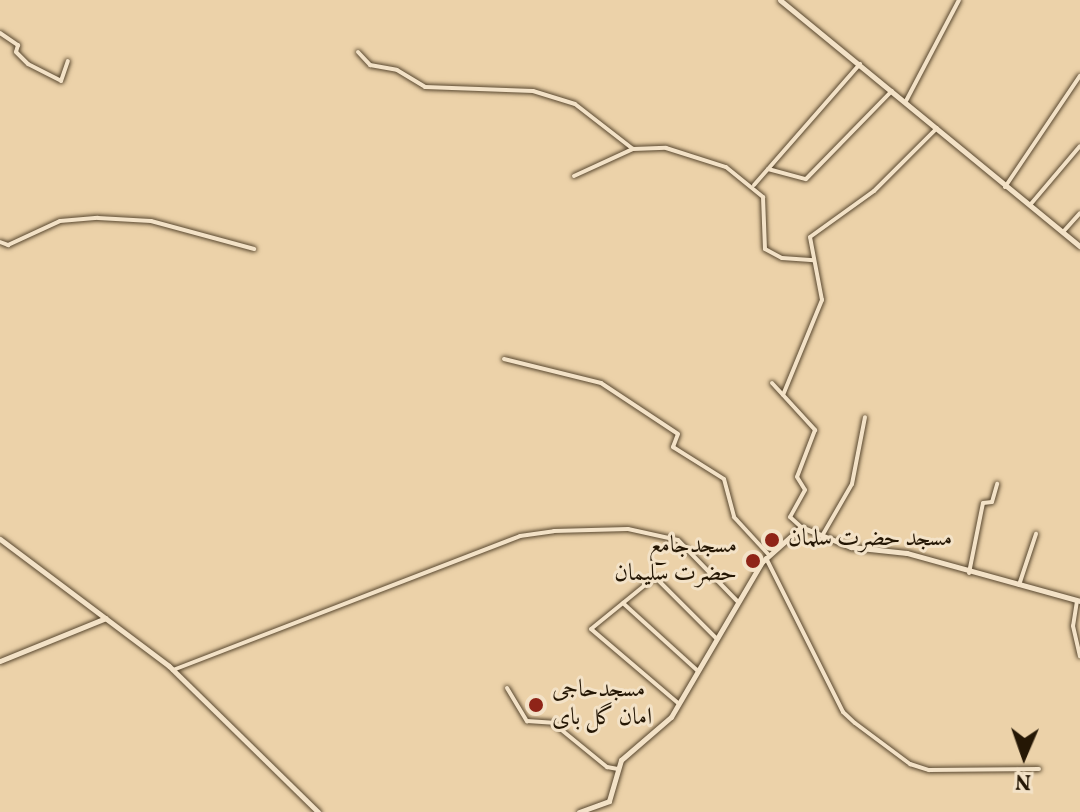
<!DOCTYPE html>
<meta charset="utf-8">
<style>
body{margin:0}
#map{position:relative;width:1080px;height:812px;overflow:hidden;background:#ecd2a9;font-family:Vollkorn,Amiri,serif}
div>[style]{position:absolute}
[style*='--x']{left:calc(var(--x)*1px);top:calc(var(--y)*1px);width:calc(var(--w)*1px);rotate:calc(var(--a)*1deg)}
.roads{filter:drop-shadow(0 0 2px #57462e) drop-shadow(0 0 2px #57462e)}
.street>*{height:4px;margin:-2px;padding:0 2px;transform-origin:2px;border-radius:2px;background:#f3e2c7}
.secondary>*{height:5px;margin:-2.5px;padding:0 2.5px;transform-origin:2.5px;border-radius:2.5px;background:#f3e2c7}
.dots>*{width:22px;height:22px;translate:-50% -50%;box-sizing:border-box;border:4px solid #f3e2c7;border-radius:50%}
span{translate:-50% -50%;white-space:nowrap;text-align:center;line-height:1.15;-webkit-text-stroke:6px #f3e2c7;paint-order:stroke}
.poi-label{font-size:24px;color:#251705}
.left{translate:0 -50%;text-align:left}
.right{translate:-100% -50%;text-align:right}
.north{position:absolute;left:984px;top:716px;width:80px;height:80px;-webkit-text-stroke:6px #f3e2c7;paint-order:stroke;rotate:182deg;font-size:22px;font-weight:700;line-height:32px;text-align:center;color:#251705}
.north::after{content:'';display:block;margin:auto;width:28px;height:36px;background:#251705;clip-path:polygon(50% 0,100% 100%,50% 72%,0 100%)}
</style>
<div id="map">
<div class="roads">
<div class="street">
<div style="--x:0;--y:33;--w:22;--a:34"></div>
<div style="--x:18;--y:45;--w:7;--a:106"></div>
<div style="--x:16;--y:52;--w:17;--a:45"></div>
<div style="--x:28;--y:64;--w:37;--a:27"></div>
<div style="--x:61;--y:81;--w:21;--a:-71"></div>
<div style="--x:358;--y:52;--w:18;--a:47"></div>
<div style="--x:370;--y:65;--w:27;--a:10"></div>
<div style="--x:397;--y:70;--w:33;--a:31"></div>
<div style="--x:425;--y:87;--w:108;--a:2.1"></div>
<div style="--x:533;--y:91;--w:44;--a:17.2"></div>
<div style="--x:575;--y:104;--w:73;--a:37.8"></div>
<div style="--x:633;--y:149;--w:33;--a:-2"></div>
<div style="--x:666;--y:148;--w:63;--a:17.6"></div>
<div style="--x:726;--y:167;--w:48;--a:39"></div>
<div style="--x:763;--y:197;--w:52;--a:87.8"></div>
<div style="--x:765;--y:249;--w:19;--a:28"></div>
<div style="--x:782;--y:258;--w:32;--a:4"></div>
<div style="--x:906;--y:101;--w:114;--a:-62.3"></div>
<div style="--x:768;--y:169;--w:39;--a:15"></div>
<div style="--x:806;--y:179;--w:123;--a:-45.7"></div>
<div style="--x:574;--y:176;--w:65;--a:-24.6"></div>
<div style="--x:754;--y:185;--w:161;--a:-48.8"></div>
<div style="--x:1005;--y:187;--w:134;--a:-56"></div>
<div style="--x:1030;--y:205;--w:77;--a:-49.7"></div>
<div style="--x:1063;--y:232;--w:25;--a:-48"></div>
<div style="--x:0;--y:242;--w:9;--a:21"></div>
<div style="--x:8;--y:245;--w:57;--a:-24.8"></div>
<div style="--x:60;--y:221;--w:38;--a:-5"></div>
<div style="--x:98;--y:218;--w:53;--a:3.2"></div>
<div style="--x:151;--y:221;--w:107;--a:15.2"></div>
<div style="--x:504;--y:359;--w:100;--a:13.9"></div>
<div style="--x:601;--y:383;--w:92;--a:33.5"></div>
<div style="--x:678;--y:434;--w:14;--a:111"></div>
<div style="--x:673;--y:447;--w:60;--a:32.1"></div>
<div style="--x:724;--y:479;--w:39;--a:75"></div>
<div style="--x:734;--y:517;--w:52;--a:47.4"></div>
<div style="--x:772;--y:383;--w:64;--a:47.5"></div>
<div style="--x:815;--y:430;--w:50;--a:111"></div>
<div style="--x:797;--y:477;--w:15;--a:58"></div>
<div style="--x:805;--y:490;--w:31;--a:119"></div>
<div style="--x:790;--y:517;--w:15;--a:42"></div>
<div style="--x:783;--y:395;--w:103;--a:-67.7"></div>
<div style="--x:822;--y:300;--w:64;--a:-100.8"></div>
<div style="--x:810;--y:237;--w:79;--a:-35.7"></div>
<div style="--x:874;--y:191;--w:89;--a:-45"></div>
<div style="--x:822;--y:536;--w:60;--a:-60"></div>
<div style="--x:852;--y:484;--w:68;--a:-79"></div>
<div style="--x:766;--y:558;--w:172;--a:63.4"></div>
<div style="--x:843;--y:712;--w:16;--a:43"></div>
<div style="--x:855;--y:723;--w:69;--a:36.7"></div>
<div style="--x:910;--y:764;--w:20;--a:18"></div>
<div style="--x:929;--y:770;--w:110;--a:-0.5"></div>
<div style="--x:969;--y:573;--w:71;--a:-78.7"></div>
<div style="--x:983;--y:503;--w:9;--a:-6"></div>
<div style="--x:992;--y:502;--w:19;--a:-74"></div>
<div style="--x:1019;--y:585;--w:54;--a:-71.6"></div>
<div style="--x:1077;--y:601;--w:25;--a:99"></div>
<div style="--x:1073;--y:626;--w:31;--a:77"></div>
<div style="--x:623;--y:603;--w:101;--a:42.2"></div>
<div style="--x:173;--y:670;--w:372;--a:-21.1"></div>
<div style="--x:520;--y:536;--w:34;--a:-8"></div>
<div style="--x:554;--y:531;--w:74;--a:-1.5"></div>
<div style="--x:628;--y:529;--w:51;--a:12.4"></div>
<div style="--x:678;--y:540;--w:86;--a:45.9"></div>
<div style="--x:507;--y:688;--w:39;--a:59"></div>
<div style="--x:527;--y:721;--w:26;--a:4"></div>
<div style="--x:553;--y:723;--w:70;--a:39.2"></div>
<div style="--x:607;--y:767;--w:11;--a:10"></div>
<div style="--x:678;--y:703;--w:114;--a:-139.6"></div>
<div style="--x:591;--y:629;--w:82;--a:-39.1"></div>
<div style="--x:655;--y:577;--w:88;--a:45"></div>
</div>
<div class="secondary">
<div style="--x:780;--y:0;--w:388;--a:39.4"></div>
<div style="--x:0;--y:539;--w:211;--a:36.9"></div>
<div style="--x:169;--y:666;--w:209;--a:44.4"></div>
<div style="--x:0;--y:661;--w:114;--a:-22.1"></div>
<div style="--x:579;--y:812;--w:32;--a:-20"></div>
<div style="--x:609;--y:801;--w:43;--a:-73.7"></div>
<div style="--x:621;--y:760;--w:66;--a:-40.7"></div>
<div style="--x:671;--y:717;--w:180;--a:-59.6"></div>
<div style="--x:762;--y:562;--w:52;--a:-41.9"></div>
<div style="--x:801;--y:527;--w:54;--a:21.8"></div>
<div style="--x:851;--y:547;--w:56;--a:6.1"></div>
<div style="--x:907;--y:553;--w:180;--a:15.5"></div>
</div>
</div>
<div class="dots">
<div style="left:772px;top:540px;background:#8f2418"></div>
<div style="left:753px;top:561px;background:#8f2418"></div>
<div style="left:536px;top:705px;background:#8f2418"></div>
</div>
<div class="poi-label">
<span class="left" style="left:788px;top:540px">مسجد حضرت سلمان</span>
<span class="right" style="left:737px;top:561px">مسجدجامع<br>حضرت سلیمان</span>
<span class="left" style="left:552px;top:705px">مسجدحاجی<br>امان گل بای</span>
</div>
<div class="north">N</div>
</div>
